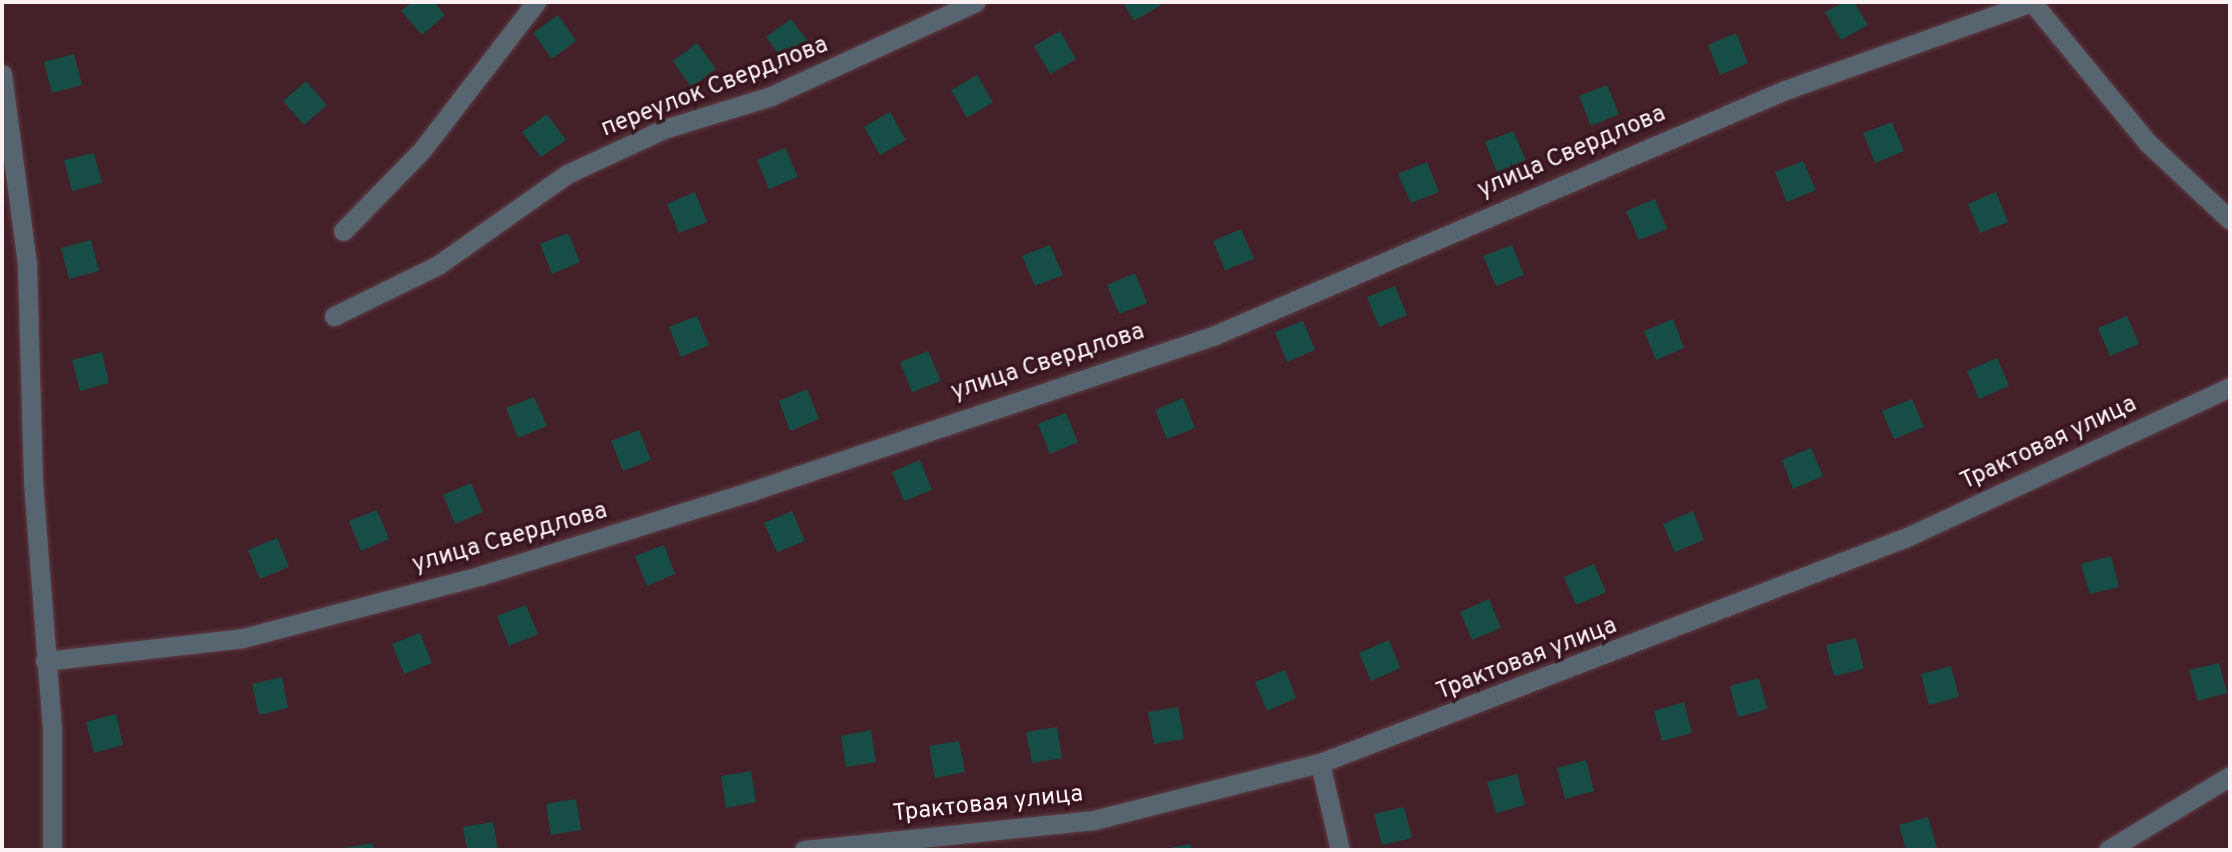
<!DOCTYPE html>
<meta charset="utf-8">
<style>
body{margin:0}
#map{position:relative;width:2232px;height:852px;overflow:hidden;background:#442029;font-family:Overpass,sans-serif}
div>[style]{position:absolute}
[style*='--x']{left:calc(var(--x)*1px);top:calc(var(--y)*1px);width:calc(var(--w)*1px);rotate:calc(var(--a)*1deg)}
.building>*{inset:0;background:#174d47}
.roads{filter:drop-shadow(0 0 2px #5e3d45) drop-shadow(0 0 2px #5e3d45)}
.minor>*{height:19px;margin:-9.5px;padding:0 9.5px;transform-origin:9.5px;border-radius:9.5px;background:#576571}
span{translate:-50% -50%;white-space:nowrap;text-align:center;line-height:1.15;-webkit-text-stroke:7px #39161f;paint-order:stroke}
.street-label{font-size:24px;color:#fbf1f3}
.frame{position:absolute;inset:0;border:4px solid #fbf1f3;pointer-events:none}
</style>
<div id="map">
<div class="building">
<div style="clip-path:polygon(412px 2px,434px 2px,445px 15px,422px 35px,401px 11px)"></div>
<div style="clip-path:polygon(1123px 2px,1159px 2px,1161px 5px,1134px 21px)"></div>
<div style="clip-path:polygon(1845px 2px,1854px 2px,1868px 25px,1841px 40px,1825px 12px)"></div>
<div style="clip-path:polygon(558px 15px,576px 41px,552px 59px,533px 33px)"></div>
<div style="clip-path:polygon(791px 19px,810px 44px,785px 62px,766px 37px)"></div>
<div style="clip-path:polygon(1060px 31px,1076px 59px,1050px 74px,1034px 46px)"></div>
<div style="clip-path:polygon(1736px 33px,1748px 63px,1720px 75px,1708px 45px)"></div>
<div style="clip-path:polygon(697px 43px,716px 69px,691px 87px,673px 61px)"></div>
<div style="clip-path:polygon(74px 54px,82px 85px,52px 93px,44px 62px)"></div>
<div style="clip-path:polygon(977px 75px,993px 102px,967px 118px,951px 90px)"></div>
<div style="clip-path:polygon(306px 81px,327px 105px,304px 125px,283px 101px)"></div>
<div style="clip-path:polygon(1607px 85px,1619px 114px,1591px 126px,1579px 96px)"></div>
<div style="clip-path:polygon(890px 112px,906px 140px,880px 155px,864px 127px)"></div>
<div style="clip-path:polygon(547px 114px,566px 140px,541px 157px,522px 132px)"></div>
<div style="clip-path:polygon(1892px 122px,1904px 151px,1875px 163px,1863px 133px)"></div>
<div style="clip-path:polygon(1513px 131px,1526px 160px,1497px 172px,1485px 142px)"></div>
<div style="clip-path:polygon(785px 148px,798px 177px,769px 189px,757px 160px)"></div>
<div style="clip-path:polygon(94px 153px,102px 183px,72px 191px,64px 160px)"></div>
<div style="clip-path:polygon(1803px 161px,1816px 190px,1787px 202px,1775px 172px)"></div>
<div style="clip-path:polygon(1427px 162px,1439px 192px,1411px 203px,1398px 174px)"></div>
<div style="clip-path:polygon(695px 192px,707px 222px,679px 233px,667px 204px)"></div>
<div style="clip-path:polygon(1996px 192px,2008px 222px,1980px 233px,1968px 204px)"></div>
<div style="clip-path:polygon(1655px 199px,1667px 229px,1639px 240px,1626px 211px)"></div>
<div style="clip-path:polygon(1241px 229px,1254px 259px,1225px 270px,1213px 241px)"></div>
<div style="clip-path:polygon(568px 233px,580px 262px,552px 274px,540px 244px)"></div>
<div style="clip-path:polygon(91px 240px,99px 271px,69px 279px,61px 248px)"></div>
<div style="clip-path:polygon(1050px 245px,1063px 275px,1035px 286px,1022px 256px)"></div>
<div style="clip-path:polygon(1512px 245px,1524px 275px,1496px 286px,1483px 256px)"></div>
<div style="clip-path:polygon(1135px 273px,1147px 303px,1119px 314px,1107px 285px)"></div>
<div style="clip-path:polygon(1395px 286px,1407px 315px,1379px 327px,1367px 297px)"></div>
<div style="clip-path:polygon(697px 316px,709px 345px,681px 357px,669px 327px)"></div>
<div style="clip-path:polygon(2127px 316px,2139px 344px,2110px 356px,2098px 328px)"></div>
<div style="clip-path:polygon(1673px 319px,1684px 348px,1656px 360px,1644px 331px)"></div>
<div style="clip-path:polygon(1303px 321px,1315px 350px,1287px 362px,1275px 332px)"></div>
<div style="clip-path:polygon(928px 351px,941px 381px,912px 392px,900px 362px)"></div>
<div style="clip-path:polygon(102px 352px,109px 383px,80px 391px,72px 360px)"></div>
<div style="clip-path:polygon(1997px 358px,2009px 386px,1979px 399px,1967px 371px)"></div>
<div style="clip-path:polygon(807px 389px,819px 419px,790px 431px,779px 401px)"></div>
<div style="clip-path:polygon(534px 397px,547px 426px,518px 438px,506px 408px)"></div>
<div style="clip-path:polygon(1183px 398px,1195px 428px,1167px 439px,1155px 410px)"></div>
<div style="clip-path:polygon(1912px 399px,1924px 427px,1894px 439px,1882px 411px)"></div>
<div style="clip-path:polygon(1066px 413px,1078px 442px,1050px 454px,1038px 424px)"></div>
<div style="clip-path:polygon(639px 430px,651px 460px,623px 471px,611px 441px)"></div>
<div style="clip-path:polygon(1811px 448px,1823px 476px,1793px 489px,1782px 460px)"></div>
<div style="clip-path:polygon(920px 460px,932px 490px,904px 501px,892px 472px)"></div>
<div style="clip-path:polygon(471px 483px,483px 512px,455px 524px,443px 495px)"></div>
<div style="clip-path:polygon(377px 510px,389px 539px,361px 551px,349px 521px)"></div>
<div style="clip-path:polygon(792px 511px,805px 541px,777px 552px,764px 523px)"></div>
<div style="clip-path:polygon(1693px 511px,1704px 540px,1675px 552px,1663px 524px)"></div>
<div style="clip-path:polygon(277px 538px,289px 567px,260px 579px,248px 550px)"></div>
<div style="clip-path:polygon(664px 545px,675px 574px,647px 586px,635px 556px)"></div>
<div style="clip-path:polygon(2111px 556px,2119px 587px,2090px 594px,2081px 564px)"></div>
<div style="clip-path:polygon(1594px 564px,1606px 592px,1576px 605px,1564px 577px)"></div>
<div style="clip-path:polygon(1489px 599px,1501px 628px,1472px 640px,1460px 612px)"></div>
<div style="clip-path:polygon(526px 605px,538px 634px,509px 646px,497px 616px)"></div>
<div style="clip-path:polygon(420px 633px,432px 663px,404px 674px,392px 644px)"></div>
<div style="clip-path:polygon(1856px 638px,1864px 669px,1834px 676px,1826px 645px)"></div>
<div style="clip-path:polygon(1389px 640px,1400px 668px,1371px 681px,1359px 653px)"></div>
<div style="clip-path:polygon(2219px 663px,2227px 693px,2198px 701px,2189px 670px)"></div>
<div style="clip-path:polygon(1951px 666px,1959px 697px,1929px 705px,1921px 674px)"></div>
<div style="clip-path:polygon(1285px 670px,1296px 698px,1267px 711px,1255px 682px)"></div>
<div style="clip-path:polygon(282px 677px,288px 708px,259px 715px,252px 684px)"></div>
<div style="clip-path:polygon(1759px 678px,1767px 709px,1738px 717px,1730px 686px)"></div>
<div style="clip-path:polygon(1684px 702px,1692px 733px,1662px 741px,1654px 711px)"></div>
<div style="clip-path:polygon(1178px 707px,1184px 739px,1154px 744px,1148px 712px)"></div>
<div style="clip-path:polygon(116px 714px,123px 745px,94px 753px,86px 722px)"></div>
<div style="clip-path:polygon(1057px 727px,1062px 758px,1032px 763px,1026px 732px)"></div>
<div style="clip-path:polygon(871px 730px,876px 762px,846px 767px,841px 736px)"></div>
<div style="clip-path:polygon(959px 741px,965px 772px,935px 778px,929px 746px)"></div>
<div style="clip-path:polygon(1586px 760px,1594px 791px,1565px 799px,1557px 768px)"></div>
<div style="clip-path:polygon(751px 771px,756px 802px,726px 808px,721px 776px)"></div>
<div style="clip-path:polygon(1517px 774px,1525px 805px,1496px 813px,1487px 782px)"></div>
<div style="clip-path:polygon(576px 799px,581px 830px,551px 835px,546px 804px)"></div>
<div style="clip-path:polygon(1404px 807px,1412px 838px,1382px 845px,1374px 814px)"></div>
<div style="clip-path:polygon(1928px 817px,1937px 848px,1906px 850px,1899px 825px)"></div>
<div style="clip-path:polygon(493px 822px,498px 850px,467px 850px,463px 827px)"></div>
<div style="clip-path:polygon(373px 843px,374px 850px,339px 850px,338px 849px)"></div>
<div style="clip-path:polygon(1191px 844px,1192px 850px,1164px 850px,1164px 849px)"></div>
</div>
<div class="roads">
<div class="minor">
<div style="--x:2032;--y:2;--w:183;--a:50.6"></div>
<div style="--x:2148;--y:143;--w:112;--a:43.2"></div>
<div style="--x:2;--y:74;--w:193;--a:82.5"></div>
<div style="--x:27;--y:265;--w:217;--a:88.4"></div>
<div style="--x:33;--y:482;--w:250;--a:85.6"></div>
<div style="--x:52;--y:731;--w:119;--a:90"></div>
<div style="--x:343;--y:231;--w:113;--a:-45.7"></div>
<div style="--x:422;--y:150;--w:187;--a:-52.4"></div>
<div style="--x:334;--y:316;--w:116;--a:-26.1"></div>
<div style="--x:438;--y:265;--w:158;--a:-35.2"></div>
<div style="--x:567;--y:174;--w:107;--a:-24.9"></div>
<div style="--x:664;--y:129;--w:112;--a:-17.1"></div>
<div style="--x:771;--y:96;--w:225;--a:-24.7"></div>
<div style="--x:45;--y:661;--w:199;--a:-6.6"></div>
<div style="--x:243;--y:638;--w:244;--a:-14.7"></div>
<div style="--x:479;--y:576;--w:286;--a:-17.3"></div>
<div style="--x:752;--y:491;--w:489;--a:-18.6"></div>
<div style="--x:1215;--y:335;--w:620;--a:-23.26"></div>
<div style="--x:1785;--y:90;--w:262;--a:-19.6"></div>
<div style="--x:1320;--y:763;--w:89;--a:77.1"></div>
<div style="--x:804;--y:850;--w:292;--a:-5.9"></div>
<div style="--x:1094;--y:820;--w:233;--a:-14.2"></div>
<div style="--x:1320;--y:763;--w:629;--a:-21.06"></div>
<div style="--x:1907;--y:537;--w:356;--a:-24.9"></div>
<div style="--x:2108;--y:850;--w:143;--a:-31.2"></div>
</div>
</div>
<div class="street-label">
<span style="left:715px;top:88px;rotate:-21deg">переулок Свердлова</span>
<span style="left:1572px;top:153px;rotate:-23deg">улица Свердлова</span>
<span style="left:1048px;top:363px;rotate:-18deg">улица Свердлова</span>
<span style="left:2049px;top:444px;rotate:-25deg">Трактовая улица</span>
<span style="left:510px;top:539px;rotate:-16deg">улица Свердлова</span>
<span style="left:1527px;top:660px;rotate:-21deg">Трактовая улица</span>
<span style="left:988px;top:805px;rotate:-6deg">Трактовая улица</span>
</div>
<div class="frame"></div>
</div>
